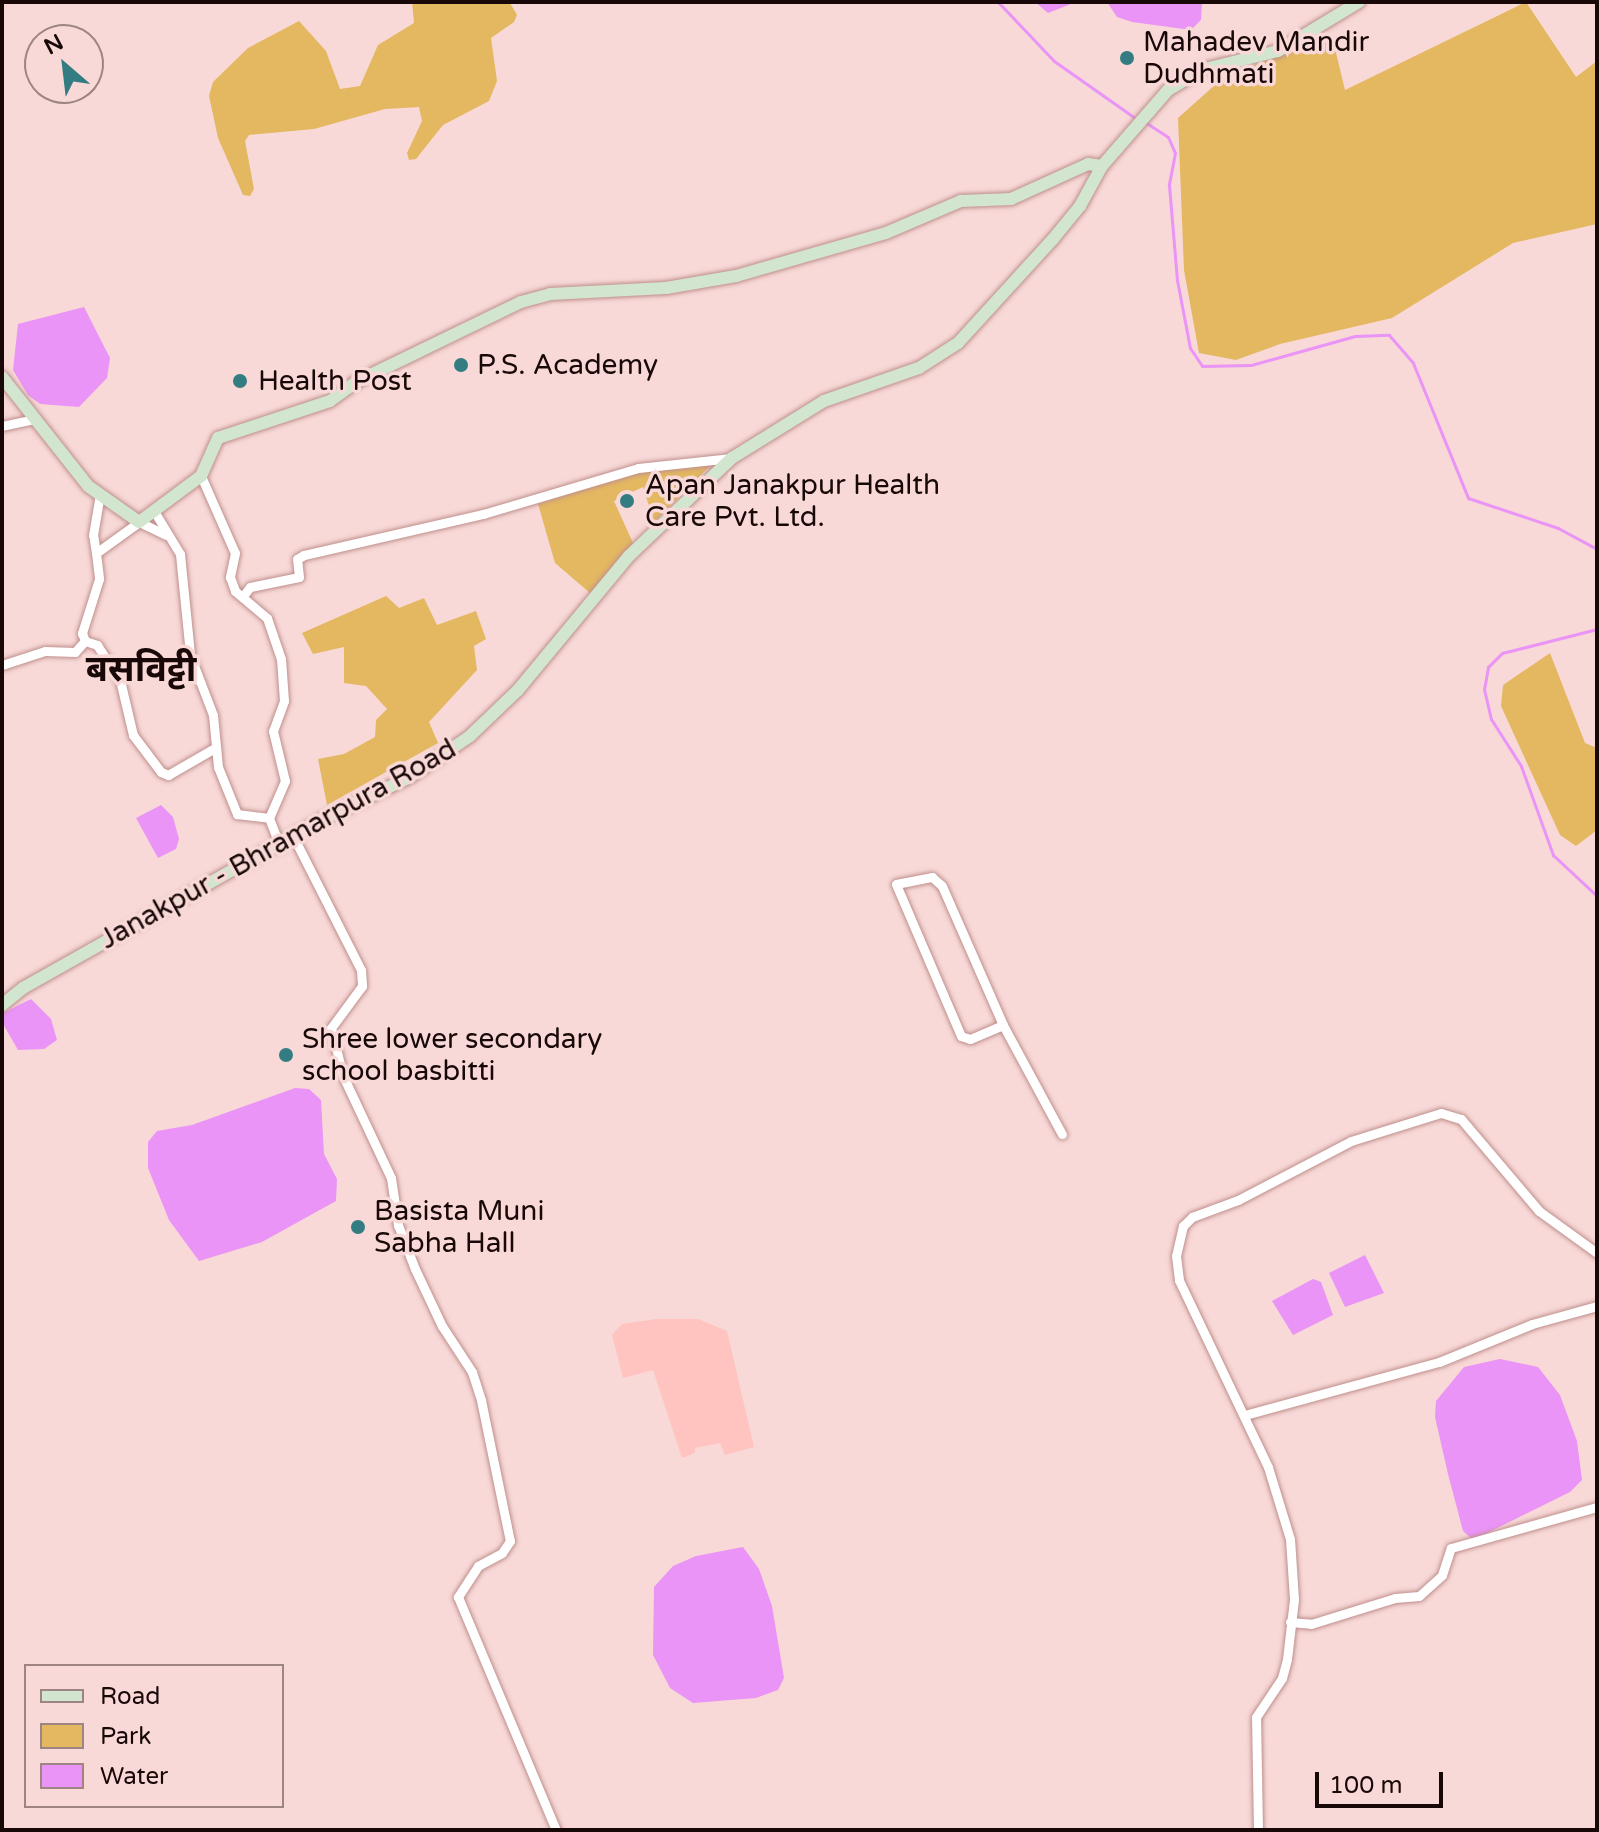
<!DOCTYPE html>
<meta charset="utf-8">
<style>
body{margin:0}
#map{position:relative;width:1599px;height:1832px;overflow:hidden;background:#f8d9d7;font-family:"Varela Round","Noto Sans Devanagari",sans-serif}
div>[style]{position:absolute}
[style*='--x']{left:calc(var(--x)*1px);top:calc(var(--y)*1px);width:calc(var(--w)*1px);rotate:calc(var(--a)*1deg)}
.built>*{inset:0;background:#ffc3c0}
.green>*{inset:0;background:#e4b761}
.water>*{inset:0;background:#e994f6}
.stream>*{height:3px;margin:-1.5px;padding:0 1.5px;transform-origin:1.5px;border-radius:1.5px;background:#e994f6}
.roads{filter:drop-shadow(0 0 2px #bf8f8d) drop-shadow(0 0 2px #bf8f8d)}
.street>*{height:9px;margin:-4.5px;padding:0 4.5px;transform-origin:4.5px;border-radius:4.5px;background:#fff}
.secondary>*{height:12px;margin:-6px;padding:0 6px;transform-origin:6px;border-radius:6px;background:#d1e5cf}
.dots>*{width:22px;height:22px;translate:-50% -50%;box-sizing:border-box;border:4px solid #f8d9d7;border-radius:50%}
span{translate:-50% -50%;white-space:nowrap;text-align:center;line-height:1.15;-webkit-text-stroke:7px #f8d9d7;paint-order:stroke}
.poi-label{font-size:28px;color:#180808}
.left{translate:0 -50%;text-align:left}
.street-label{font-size:28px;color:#180808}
.district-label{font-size:36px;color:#180808;font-weight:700}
.frame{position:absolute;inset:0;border:4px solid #180808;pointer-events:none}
.legend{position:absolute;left:24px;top:1664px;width:260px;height:144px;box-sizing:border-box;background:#f8d9d7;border:2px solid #9e8584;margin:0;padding:10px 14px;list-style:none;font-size:24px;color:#180808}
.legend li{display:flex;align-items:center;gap:16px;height:40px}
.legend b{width:40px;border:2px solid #9e8584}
.north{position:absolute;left:24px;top:24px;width:80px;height:80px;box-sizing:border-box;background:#f8d9d7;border:2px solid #9e8584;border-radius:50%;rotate:332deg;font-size:22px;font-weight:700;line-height:32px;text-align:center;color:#180808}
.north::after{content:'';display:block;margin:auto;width:28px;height:36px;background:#337c82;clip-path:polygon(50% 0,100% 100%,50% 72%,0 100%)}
.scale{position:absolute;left:1315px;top:1772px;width:128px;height:36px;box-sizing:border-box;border:4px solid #180808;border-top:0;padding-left:10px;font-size:24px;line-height:28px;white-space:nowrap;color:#180808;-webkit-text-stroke:6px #f8d9d7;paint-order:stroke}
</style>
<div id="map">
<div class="built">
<div style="clip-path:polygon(656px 1319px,698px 1319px,727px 1331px,754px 1447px,725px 1455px,720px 1443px,695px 1448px,695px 1453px,682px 1458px,653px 1370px,623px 1378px,612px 1335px,622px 1324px)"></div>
</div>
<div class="green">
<div style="clip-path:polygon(412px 2px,510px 3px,517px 15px,514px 22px,491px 38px,497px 81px,489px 101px,443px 125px,416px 159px,409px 160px,407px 153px,422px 121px,419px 107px,385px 109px,314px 129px,249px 135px,245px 141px,254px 189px,250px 196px,243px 195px,218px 138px,209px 96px,213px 82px,248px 48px,299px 21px,326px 51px,340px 89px,360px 86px,378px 45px,414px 23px)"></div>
<div style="clip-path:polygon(1526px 2px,1576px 77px,1597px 61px,1597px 224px,1513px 243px,1392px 318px,1280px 344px,1236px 360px,1199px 353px,1184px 270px,1178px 118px,1225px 76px,1332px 36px,1345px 90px)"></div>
<div style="clip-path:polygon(711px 465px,654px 522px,643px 487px,614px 501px,633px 543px,590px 593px,555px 563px,538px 504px,637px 472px)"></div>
<div style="clip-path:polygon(386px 596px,399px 608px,424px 598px,437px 625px,476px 611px,486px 639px,474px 646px,477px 670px,429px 722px,438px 743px,327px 805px,318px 759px,344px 754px,375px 737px,376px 720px,387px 709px,366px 686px,344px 683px,344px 647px,313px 654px,302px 633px)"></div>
<div style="clip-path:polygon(1550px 653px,1585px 743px,1597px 748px,1597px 830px,1576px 846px,1560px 835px,1501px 706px,1503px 685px)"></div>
</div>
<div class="water">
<div style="clip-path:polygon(1035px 2px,1076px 2px,1048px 13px)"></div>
<div style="clip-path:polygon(1107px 2px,1202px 2px,1201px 20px,1191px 30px,1132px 22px,1117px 17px)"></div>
<div style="clip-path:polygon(84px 307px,110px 358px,107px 378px,79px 407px,40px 404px,28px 395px,13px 370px,18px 324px)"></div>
<div style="clip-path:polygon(161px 805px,173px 817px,179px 839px,176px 849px,158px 858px,136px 818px)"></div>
<div style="clip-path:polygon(31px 999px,51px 1019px,57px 1040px,44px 1049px,18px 1050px,2px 1022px,3px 1013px)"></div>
<div style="clip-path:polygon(295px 1088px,309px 1089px,321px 1100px,324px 1154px,337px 1179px,336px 1201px,262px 1242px,199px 1261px,169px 1220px,148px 1168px,148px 1142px,157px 1131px,192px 1125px)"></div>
<div style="clip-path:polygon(1365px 1255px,1384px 1293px,1345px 1307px,1329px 1273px)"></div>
<div style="clip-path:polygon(1313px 1279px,1321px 1282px,1333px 1315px,1293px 1335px,1272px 1301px)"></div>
<div style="clip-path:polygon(1500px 1359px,1538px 1367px,1560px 1395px,1577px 1441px,1582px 1480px,1570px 1492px,1473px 1540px,1463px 1531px,1448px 1474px,1435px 1417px,1436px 1401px,1464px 1367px)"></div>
<div style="clip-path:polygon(743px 1547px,759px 1569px,772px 1606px,784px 1678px,778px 1690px,756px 1698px,693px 1703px,670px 1688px,653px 1655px,654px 1587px,673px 1566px,696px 1556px)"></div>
</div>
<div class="stream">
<div style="--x:998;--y:2;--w:81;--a:46.5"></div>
<div style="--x:1054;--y:61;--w:103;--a:35.1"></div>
<div style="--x:1145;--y:122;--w:27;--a:33"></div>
<div style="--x:1168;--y:137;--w:17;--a:66"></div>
<div style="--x:1175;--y:153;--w:33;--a:101"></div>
<div style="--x:1169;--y:185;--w:95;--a:85.2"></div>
<div style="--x:1177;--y:280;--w:69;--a:79.2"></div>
<div style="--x:1190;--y:348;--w:22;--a:56"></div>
<div style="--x:1202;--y:366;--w:49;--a:-1.2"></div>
<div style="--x:1251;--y:365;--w:108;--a:-15.6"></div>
<div style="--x:1355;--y:336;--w:34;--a:-2"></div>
<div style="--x:1389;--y:335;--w:37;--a:49"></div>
<div style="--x:1413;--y:363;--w:146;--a:67.8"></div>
<div style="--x:1468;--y:498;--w:95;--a:18.4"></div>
<div style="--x:1558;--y:528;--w:44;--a:28.3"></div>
<div style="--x:1597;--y:629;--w:98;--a:165.8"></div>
<div style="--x:1502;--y:653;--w:20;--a:135"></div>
<div style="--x:1488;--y:667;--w:22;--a:100"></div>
<div style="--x:1484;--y:689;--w:31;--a:77"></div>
<div style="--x:1491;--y:719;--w:56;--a:57.4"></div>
<div style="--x:1521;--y:766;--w:95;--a:70.2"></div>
<div style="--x:1553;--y:855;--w:60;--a:43"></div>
</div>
<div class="roads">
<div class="street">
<div style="--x:2;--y:426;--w:33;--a:-12"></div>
<div style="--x:201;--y:476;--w:84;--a:66.2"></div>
<div style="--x:235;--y:553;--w:25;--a:102"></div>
<div style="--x:230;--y:577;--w:15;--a:70"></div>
<div style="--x:235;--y:591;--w:42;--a:40.2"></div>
<div style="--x:267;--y:618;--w:43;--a:71.1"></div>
<div style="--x:281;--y:659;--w:42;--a:85.9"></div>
<div style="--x:284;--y:701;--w:32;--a:110"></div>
<div style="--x:273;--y:731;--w:51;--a:76.5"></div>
<div style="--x:285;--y:781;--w:40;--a:113.4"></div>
<div style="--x:154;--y:511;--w:50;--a:58.8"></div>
<div style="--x:180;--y:554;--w:101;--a:84.3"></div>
<div style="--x:190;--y:655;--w:64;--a:69"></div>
<div style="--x:213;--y:715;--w:52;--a:84.5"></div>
<div style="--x:218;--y:767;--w:51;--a:68"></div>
<div style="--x:237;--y:814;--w:32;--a:7"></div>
<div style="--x:269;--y:818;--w:31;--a:69"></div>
<div style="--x:166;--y:535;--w:30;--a:-154"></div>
<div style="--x:139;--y:522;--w:53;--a:144.2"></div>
<div style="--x:96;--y:553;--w:26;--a:83"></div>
<div style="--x:99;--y:579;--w:57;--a:107.5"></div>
<div style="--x:82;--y:633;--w:9;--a:69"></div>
<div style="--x:85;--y:641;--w:13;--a:18"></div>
<div style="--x:97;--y:645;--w:42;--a:56.7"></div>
<div style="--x:120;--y:680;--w:57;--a:76.7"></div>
<div style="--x:133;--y:735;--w:46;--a:52.9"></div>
<div style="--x:161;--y:772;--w:8;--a:23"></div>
<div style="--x:168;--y:775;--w:52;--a:-30"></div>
<div style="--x:96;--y:553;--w:18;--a:-99"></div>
<div style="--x:93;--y:535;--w:42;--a:-80.3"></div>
<div style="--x:243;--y:596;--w:11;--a:-52"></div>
<div style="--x:250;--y:587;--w:50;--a:-11.5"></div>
<div style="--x:299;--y:577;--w:18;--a:-96"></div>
<div style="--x:297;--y:559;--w:8;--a:-30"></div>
<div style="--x:304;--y:555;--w:184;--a:-12.9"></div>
<div style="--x:483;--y:514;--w:162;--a:-16.5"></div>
<div style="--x:638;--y:468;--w:94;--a:-6.1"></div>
<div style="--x:2;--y:665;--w:45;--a:-18"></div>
<div style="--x:45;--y:651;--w:30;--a:2"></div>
<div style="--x:75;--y:652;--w:15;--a:-48"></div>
<div style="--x:294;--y:838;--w:148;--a:63.1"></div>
<div style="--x:361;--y:970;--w:16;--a:86"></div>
<div style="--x:362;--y:986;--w:52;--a:126.4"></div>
<div style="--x:331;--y:1028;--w:49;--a:76"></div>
<div style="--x:343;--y:1076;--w:113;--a:64.8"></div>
<div style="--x:391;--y:1178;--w:48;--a:81.5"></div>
<div style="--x:398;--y:1225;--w:47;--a:68.9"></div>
<div style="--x:415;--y:1269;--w:63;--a:64.7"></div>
<div style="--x:442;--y:1326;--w:55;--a:56.9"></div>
<div style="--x:472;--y:1372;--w:29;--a:72"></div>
<div style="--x:481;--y:1400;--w:144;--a:78.4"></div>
<div style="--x:510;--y:1541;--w:14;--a:124"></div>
<div style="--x:502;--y:1553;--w:27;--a:152"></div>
<div style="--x:478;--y:1566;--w:37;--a:123"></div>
<div style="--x:458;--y:1597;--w:253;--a:67.2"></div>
<div style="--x:1003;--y:1025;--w:36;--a:157"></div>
<div style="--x:970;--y:1039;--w:9;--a:-162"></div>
<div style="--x:961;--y:1036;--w:165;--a:-113.2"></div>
<div style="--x:896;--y:884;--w:37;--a:-11"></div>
<div style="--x:932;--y:877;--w:13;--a:42"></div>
<div style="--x:942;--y:886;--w:152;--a:66.3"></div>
<div style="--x:1003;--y:1025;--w:124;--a:61.6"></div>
<div style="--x:1245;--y:1415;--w:201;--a:-15.3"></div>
<div style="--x:1439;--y:1362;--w:100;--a:-22.2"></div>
<div style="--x:1532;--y:1324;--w:67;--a:-15.5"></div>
<div style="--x:1290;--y:1622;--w:21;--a:5"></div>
<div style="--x:1311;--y:1624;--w:88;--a:-17.2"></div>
<div style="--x:1395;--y:1598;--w:24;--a:-5"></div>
<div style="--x:1419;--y:1596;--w:31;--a:-42"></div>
<div style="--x:1442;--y:1575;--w:28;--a:-72"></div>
<div style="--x:1451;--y:1548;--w:152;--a:-15.7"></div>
<div style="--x:1258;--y:1830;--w:113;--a:-91"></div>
<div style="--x:1256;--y:1717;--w:47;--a:-56.3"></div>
<div style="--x:1282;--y:1678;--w:20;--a:-75"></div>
<div style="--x:1287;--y:1659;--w:60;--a:-83.3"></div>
<div style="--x:1294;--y:1599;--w:60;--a:-93.8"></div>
<div style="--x:1290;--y:1539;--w:75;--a:-107"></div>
<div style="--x:1268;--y:1467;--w:207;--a:-115.5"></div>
<div style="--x:1179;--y:1280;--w:24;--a:-97"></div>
<div style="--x:1176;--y:1256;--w:31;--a:-77"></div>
<div style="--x:1183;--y:1226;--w:13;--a:-45"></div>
<div style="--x:1192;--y:1217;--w:49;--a:-20.3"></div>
<div style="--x:1238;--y:1200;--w:127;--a:-27.6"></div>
<div style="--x:1351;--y:1141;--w:94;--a:-17.3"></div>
<div style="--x:1441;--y:1113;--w:21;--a:17"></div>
<div style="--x:1461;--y:1119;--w:121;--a:49.7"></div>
<div style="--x:1539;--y:1211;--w:72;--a:35.9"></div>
</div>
<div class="secondary">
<div style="--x:2;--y:377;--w:139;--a:51.7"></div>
<div style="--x:88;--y:486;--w:62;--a:35.2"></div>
<div style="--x:139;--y:522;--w:77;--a:-36.6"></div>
<div style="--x:201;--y:476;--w:42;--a:-65.9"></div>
<div style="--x:218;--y:438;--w:118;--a:-18.3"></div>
<div style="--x:330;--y:401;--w:32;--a:-36"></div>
<div style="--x:356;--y:382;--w:183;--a:-25.9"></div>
<div style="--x:521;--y:302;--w:30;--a:-15"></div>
<div style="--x:550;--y:294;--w:116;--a:-3"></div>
<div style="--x:666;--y:288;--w:71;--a:-9.7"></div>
<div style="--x:736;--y:276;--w:156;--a:-16"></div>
<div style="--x:886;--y:233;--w:82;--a:-23.1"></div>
<div style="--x:961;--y:201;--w:50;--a:-2.3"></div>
<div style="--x:1011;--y:199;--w:85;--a:-24.4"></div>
<div style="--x:1088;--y:164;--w:14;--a:8"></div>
<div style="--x:2;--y:1005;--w:27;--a:-39"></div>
<div style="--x:23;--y:988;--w:344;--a:-29.4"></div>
<div style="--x:323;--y:819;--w:97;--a:-25.8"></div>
<div style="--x:410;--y:777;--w:73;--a:-34.3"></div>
<div style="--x:470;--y:736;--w:66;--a:-43.8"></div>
<div style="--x:518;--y:690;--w:174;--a:-50.4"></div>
<div style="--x:629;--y:556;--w:142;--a:-43.6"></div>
<div style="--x:732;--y:458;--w:108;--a:-31.8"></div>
<div style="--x:824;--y:401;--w:101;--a:-19.2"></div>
<div style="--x:919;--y:368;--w:46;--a:-32.7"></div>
<div style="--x:958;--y:343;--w:141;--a:-47.6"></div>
<div style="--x:1053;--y:239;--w:43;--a:-50.7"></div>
<div style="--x:1080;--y:206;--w:46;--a:-61.2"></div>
<div style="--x:1102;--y:166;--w:101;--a:-49"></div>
<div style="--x:1168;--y:90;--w:39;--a:-31"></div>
<div style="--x:1201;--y:70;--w:79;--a:-13.9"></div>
<div style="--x:1278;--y:51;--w:95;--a:-31.2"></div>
</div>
</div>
<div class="dots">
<div style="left:1127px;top:58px;background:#337c82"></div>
<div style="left:461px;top:365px;background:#337c82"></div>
<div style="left:240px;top:381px;background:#337c82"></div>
<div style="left:627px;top:501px;background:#337c82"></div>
<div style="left:286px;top:1055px;background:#337c82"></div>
<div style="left:358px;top:1227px;background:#337c82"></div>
</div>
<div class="poi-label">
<span class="left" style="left:1143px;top:58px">Mahadev Mandir<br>Dudhmati</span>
<span class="left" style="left:477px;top:365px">P.S. Academy</span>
<span class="left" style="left:258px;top:381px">Health Post</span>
<span class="left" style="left:645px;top:501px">Apan Janakpur Health<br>Care Pvt. Ltd.</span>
<span class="left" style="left:302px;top:1055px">Shree lower secondary<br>school basbitti</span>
<span class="left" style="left:374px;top:1227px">Basista Muni<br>Sabha Hall</span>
</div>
<div class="street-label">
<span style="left:278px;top:844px;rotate:-29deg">Janakpur - Bhramarpura Road</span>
</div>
<div class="district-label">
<span style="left:141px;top:670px">बसविट्टी</span>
</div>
<div class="frame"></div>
<ul class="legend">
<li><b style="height:10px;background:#d1e5cf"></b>Road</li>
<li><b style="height:22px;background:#e4b761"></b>Park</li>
<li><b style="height:22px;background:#e994f6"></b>Water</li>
</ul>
<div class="north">N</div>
<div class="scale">100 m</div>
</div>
